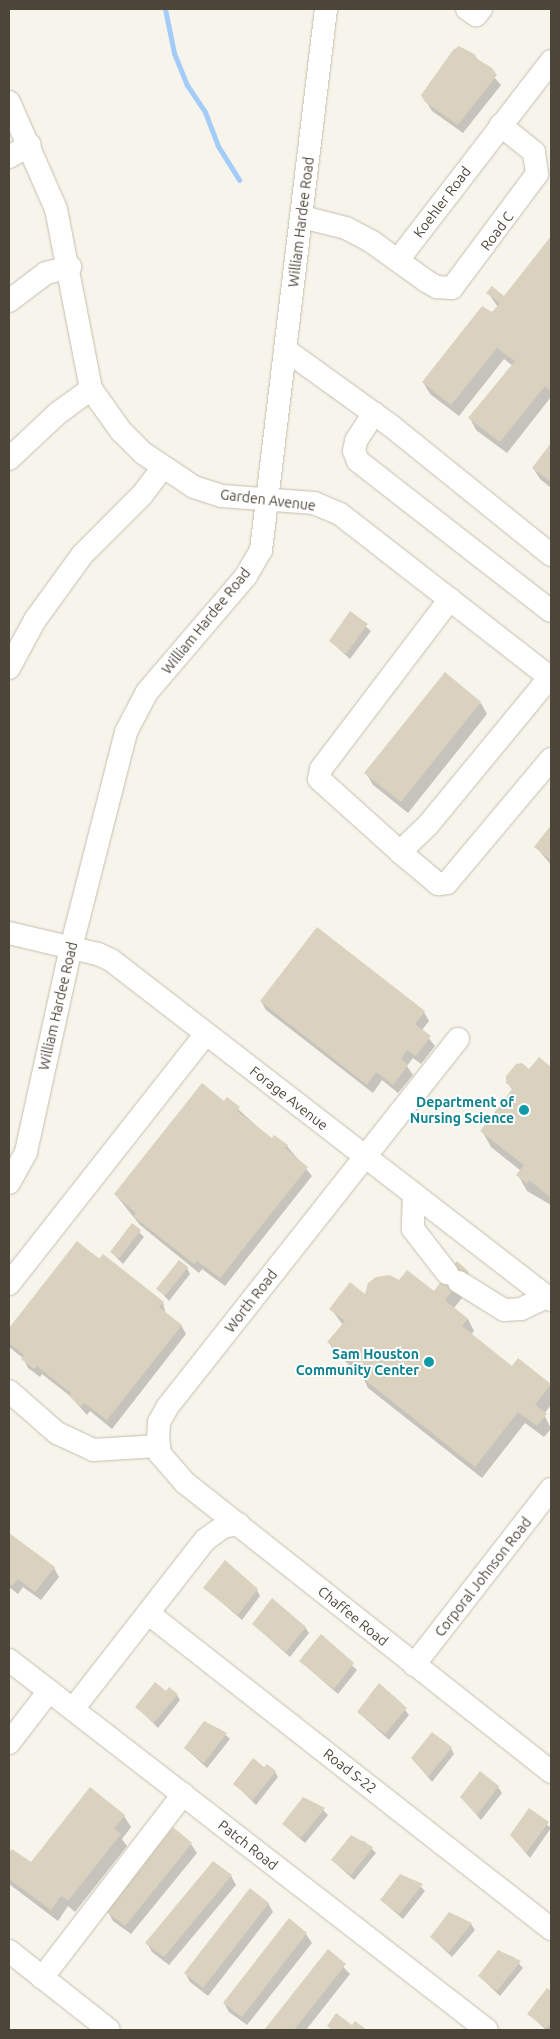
<!DOCTYPE html>
<style>
body{margin:0}
#map{position:relative;width:560px;height:2039px;overflow:hidden;background:#f7f4eb;font-family:Ubuntu,sans-serif}
div>[style]{position:absolute}
[style*='--x']{left:calc(var(--x)*1px);top:calc(var(--y)*1px);width:calc(var(--w)*1px);rotate:calc(var(--a)*1deg)}
.shadow>*{inset:0;background:#0003}
.stream>*{height:5px;margin:-2.5px;padding:0 2.5px;transform-origin:2.5px;border-radius:2.5px;background:#a3ccf8}
.building>*{inset:0;background:#dad2bf}
.roads{filter:drop-shadow(0 0 1px #c4beac) drop-shadow(0 0 1px #c4beac)}
.minor>*{height:22px;margin:-11px;padding:0 11px;transform-origin:11px;border-radius:11px;background:#fff}
.dots>*{width:14px;height:14px;translate:-50% -50%;box-sizing:border-box;border:2px solid #fff;border-radius:50%}
span{translate:-50% -50%;white-space:nowrap;text-align:center;line-height:1.15;-webkit-text-stroke:4px #fff;paint-order:stroke}
.street-label{font-size:14px;color:#4c4638}
.culture-label{font-size:14px;color:#0d838f;font-weight:700}
.right{translate:-100% -50%;text-align:right}
.frame{position:absolute;inset:0;border:10px solid #4c4638;pointer-events:none}
</style>
<div id="map">
<div class="shadow">
<div style="clip-path:polygon(475px 56px,501px 85px,463px 133px,432px 111px,422px 95px)"></div>
<div style="clip-path:polygon(551px 238px,551px 397px,507px 453px,476px 430px,470px 418px,513px 366px,504px 359px,459px 416px,430px 394px,423px 382px,498px 307px,488px 293px,505px 298px)"></div>
<div style="clip-path:polygon(551px 445px,551px 488px,540px 479px,533px 468px)"></div>
<div style="clip-path:polygon(350px 613px,371px 631px,350px 659px,330px 641px)"></div>
<div style="clip-path:polygon(481px 703px,487px 714px,408px 813px,373px 785px,366px 773px)"></div>
<div style="clip-path:polygon(551px 827px,551px 865px,536px 847px)"></div>
<div style="clip-path:polygon(317px 929px,424px 1012px,429px 1021px,422px 1030px,435px 1046px,421px 1064px,413px 1058px,407px 1066px,413px 1075px,398px 1093px,382px 1080px,373px 1093px,266px 1010px,261px 1001px)"></div>
<div style="clip-path:polygon(539px 1059px,551px 1069px,551px 1205px,527px 1191px,518px 1175px,521px 1171px,491px 1147px,482px 1131px,513px 1091px,508px 1083px,529px 1071px)"></div>
<div style="clip-path:polygon(227px 1099px,272px 1140px,287px 1146px,312px 1176px,225px 1286px,202px 1269px,199px 1273px,140px 1225px,115px 1194px)"></div>
<div style="clip-path:polygon(132px 1225px,144px 1237px,123px 1264px,111px 1252px)"></div>
<div style="clip-path:polygon(77px 1243px,163px 1303px,166px 1314px,181px 1325px,186px 1334px,112px 1429px,90px 1411px,87px 1415px,70px 1396px,42px 1374px,40px 1377px,28px 1368px,23px 1358px,9px 1347px,9px 1330px)"></div>
<div style="clip-path:polygon(187px 1268px,190px 1274px,169px 1301px,158px 1289px)"></div>
<div style="clip-path:polygon(467px 1271px,474px 1283px,454px 1308px,468px 1319px,474px 1331px,471px 1335px,512px 1367px,518px 1360px,551px 1386px,551px 1405px,544px 1414px,551px 1429px,544px 1437px,525px 1423px,482px 1478px,368px 1388px,362px 1375px,336px 1354px,329px 1343px,343px 1325px,331px 1309px,399px 1281px,434px 1293px)"></div>
<div style="clip-path:polygon(9px 1534px,54px 1568px,59px 1577px,41px 1600px,23px 1587px,18px 1594px,9px 1587px)"></div>
<div style="clip-path:polygon(205px 1588px,257px 1590px,260px 1596px,242px 1620px)"></div>
<div style="clip-path:polygon(253px 1624px,305px 1627px,309px 1633px,290px 1657px)"></div>
<div style="clip-path:polygon(321px 1636px,357px 1670px,338px 1694px,301px 1662px)"></div>
<div style="clip-path:polygon(379px 1685px,395px 1697px,409px 1715px,389px 1740px,358px 1712px)"></div>
<div style="clip-path:polygon(166px 1693px,177px 1695px,180px 1700px,158px 1728px,137px 1707px)"></div>
<div style="clip-path:polygon(218px 1728px,230px 1739px,207px 1768px,185px 1748px)"></div>
<div style="clip-path:polygon(451px 1748px,454px 1754px,432px 1782px,413px 1759px)"></div>
<div style="clip-path:polygon(275px 1772px,278px 1777px,256px 1805px,235px 1784px)"></div>
<div style="clip-path:polygon(498px 1787px,502px 1793px,481px 1820px,461px 1797px)"></div>
<div style="clip-path:polygon(317px 1804px,328px 1815px,305px 1843px,283px 1824px)"></div>
<div style="clip-path:polygon(530px 1810px,551px 1828px,530px 1858px,511px 1835px)"></div>
<div style="clip-path:polygon(124px 1816px,131px 1827px,122px 1839px,127px 1846px,75px 1912px,68px 1906px,58px 1921px,9px 1884px,9px 1854px,12px 1850px,31px 1864px)"></div>
<div style="clip-path:polygon(364px 1841px,376px 1853px,354px 1880px,332px 1860px)"></div>
<div style="clip-path:polygon(191px 1844px,197px 1853px,131px 1934px,113px 1921px,108px 1912px)"></div>
<div style="clip-path:polygon(231px 1876px,236px 1885px,169px 1965px,152px 1952px,147px 1943px)"></div>
<div style="clip-path:polygon(414px 1880px,425px 1891px,403px 1919px,381px 1900px)"></div>
<div style="clip-path:polygon(268px 1903px,273px 1912px,208px 1996px,190px 1982px,185px 1973px)"></div>
<div style="clip-path:polygon(471px 1924px,475px 1930px,452px 1957px,431px 1937px)"></div>
<div style="clip-path:polygon(306px 1934px,312px 1943px,247px 2025px,229px 2012px,224px 2003px)"></div>
<div style="clip-path:polygon(328px 1951px,350px 1974px,306px 2030px,265px 2030px)"></div>
<div style="clip-path:polygon(512px 1956px,523px 1968px,500px 1996px,479px 1976px)"></div>
<div style="clip-path:polygon(547px 1990px,551px 1992px,551px 2030px,546px 2030px,529px 2014px)"></div>
</div>
<div class="stream">
<div style="--x:165;--y:9;--w:45;--a:78.4"></div>
<div style="--x:174;--y:53;--w:35;--a:68"></div>
<div style="--x:187;--y:85;--w:32;--a:56"></div>
<div style="--x:205;--y:112;--w:36;--a:69"></div>
<div style="--x:218;--y:146;--w:40;--a:58"></div>
</div>
<div class="building">
<div style="clip-path:polygon(459px 46px,476px 55px,474px 57px,492px 68px,497px 75px,458px 125px,425px 102px,421px 95px,453px 50px)"></div>
<div style="clip-path:polygon(551px 236px,551px 391px,545px 386px,500px 442px,468px 418px,515px 361px,497px 348px,451px 405px,422px 382px,482px 306px,492px 312px,500px 303px,486px 293px,492px 286px,504px 296px)"></div>
<div style="clip-path:polygon(551px 443px,551px 482px,532px 468px)"></div>
<div style="clip-path:polygon(350px 611px,368px 624px,346px 654px,329px 641px)"></div>
<div style="clip-path:polygon(445px 672px,481px 702px,401px 802px,364px 773px)"></div>
<div style="clip-path:polygon(551px 825px,551px 860px,534px 847px)"></div>
<div style="clip-path:polygon(317px 927px,425px 1011px,415px 1024px,431px 1036px,416px 1056px,407px 1050px,401px 1059px,408px 1065px,393px 1085px,376px 1072px,367px 1085px,260px 1001px)"></div>
<div style="clip-path:polygon(539px 1057px,551px 1067px,551px 1198px,529px 1180px,527px 1184px,516px 1175px,524px 1165px,480px 1131px,513px 1088px,506px 1083px,506px 1076px,516px 1064px,522px 1063px,529px 1069px)"></div>
<div style="clip-path:polygon(202px 1083px,224px 1101px,227px 1097px,240px 1107px,237px 1111px,272px 1138px,274px 1135px,288px 1145px,285px 1148px,308px 1167px,220px 1278px,197px 1261px,194px 1264px,133px 1216px,136px 1213px,114px 1194px)"></div>
<div style="clip-path:polygon(132px 1223px,141px 1230px,119px 1258px,110px 1252px)"></div>
<div style="clip-path:polygon(77px 1241px,99px 1259px,103px 1254px,164px 1302px,159px 1307px,182px 1325px,107px 1420px,84px 1403px,81px 1407px,69px 1396px,71px 1393px,37px 1366px,34px 1369px,21px 1359px,24px 1355px,9px 1343px,9px 1328px)"></div>
<div style="clip-path:polygon(179px 1260px,188px 1267px,165px 1296px,156px 1289px)"></div>
<div style="clip-path:polygon(457px 1261px,468px 1271px,445px 1300px,468px 1319px,462px 1326px,512px 1366px,518px 1358px,551px 1384px,535px 1405px,547px 1414px,537px 1426px,518px 1412px,475px 1467px,360px 1376px,363px 1371px,327px 1342px,345px 1321px,329px 1309px,350px 1282px,365px 1294px,368px 1283px,376px 1277px,390px 1275px,399px 1280px,407px 1270px,434px 1291px)"></div>
<div style="clip-path:polygon(9px 1533px,55px 1567px,35px 1592px,18px 1579px,12px 1586px,9px 1583px)"></div>
<div style="clip-path:polygon(225px 1560px,258px 1589px,238px 1615px,203px 1588px)"></div>
<div style="clip-path:polygon(272px 1598px,306px 1627px,286px 1652px,252px 1624px)"></div>
<div style="clip-path:polygon(321px 1634px,354px 1663px,334px 1689px,299px 1661px)"></div>
<div style="clip-path:polygon(155px 1682px,166px 1691px,169px 1687px,178px 1694px,154px 1723px,135px 1707px)"></div>
<div style="clip-path:polygon(379px 1683px,407px 1708px,385px 1734px,357px 1712px)"></div>
<div style="clip-path:polygon(204px 1721px,227px 1733px,204px 1763px,184px 1748px)"></div>
<div style="clip-path:polygon(432px 1732px,452px 1747px,428px 1777px,411px 1758px)"></div>
<div style="clip-path:polygon(253px 1758px,264px 1767px,267px 1764px,276px 1771px,253px 1800px,233px 1784px)"></div>
<div style="clip-path:polygon(480px 1771px,499px 1786px,477px 1815px,460px 1797px)"></div>
<div style="clip-path:polygon(90px 1787px,125px 1815px,114px 1829px,121px 1834px,68px 1901px,61px 1896px,51px 1910px,9px 1879px,9px 1853px,12px 1849px,31px 1862px)"></div>
<div style="clip-path:polygon(303px 1797px,325px 1808px,301px 1838px,282px 1824px)"></div>
<div style="clip-path:polygon(529px 1808px,549px 1822px,526px 1853px,510px 1835px)"></div>
<div style="clip-path:polygon(173px 1827px,192px 1843px,125px 1926px,107px 1912px)"></div>
<div style="clip-path:polygon(351px 1835px,373px 1847px,351px 1875px,331px 1860px)"></div>
<div style="clip-path:polygon(213px 1861px,232px 1875px,164px 1957px,145px 1943px)"></div>
<div style="clip-path:polygon(400px 1874px,423px 1884px,399px 1914px,380px 1900px)"></div>
<div style="clip-path:polygon(250px 1888px,269px 1903px,203px 1988px,184px 1973px)"></div>
<div style="clip-path:polygon(449px 1912px,472px 1923px,449px 1952px,430px 1937px)"></div>
<div style="clip-path:polygon(289px 1918px,307px 1933px,242px 2017px,223px 2003px)"></div>
<div style="clip-path:polygon(328px 1949px,346px 1964px,294px 2030px,264px 2030px)"></div>
<div style="clip-path:polygon(498px 1950px,521px 1961px,497px 1991px,478px 1976px)"></div>
<div style="clip-path:polygon(547px 1988px,551px 1991px,551px 2022px,546px 2028px,527px 2014px)"></div>
<div style="clip-path:polygon(336px 2013px,352px 2025px,355px 2021px,367px 2030px,332px 2030px,327px 2026px)"></div>
</div>
<div class="roads">
<div class="minor">
<div style="--x:467;--y:9;--w:11;--a:34"></div>
<div style="--x:476;--y:15;--w:8;--a:-50"></div>
<div style="--x:9;--y:102;--w:117;--a:66.3"></div>
<div style="--x:56;--y:209;--w:183;--a:79"></div>
<div style="--x:91;--y:389;--w:52;--a:54.5"></div>
<div style="--x:121;--y:431;--w:31;--a:45"></div>
<div style="--x:143;--y:453;--w:61;--a:33.7"></div>
<div style="--x:194;--y:487;--w:29;--a:18"></div>
<div style="--x:222;--y:496;--w:92;--a:4.4"></div>
<div style="--x:314;--y:503;--w:28;--a:23"></div>
<div style="--x:340;--y:514;--w:267;--a:37.9"></div>
<div style="--x:9;--y:157;--w:24;--a:-30"></div>
<div style="--x:302;--y:217;--w:45;--a:14"></div>
<div style="--x:346;--y:228;--w:30;--a:28"></div>
<div style="--x:372;--y:242;--w:67;--a:35.8"></div>
<div style="--x:426;--y:281;--w:13;--a:29"></div>
<div style="--x:437;--y:287;--w:15;--a:4"></div>
<div style="--x:452;--y:288;--w:142;--a:-53.3"></div>
<div style="--x:537;--y:174;--w:22;--a:-98"></div>
<div style="--x:534;--y:152;--w:43;--a:-141.5"></div>
<div style="--x:398;--y:260;--w:251;--a:-52.4"></div>
<div style="--x:9;--y:301;--w:46;--a:-37.1"></div>
<div style="--x:46;--y:273;--w:25;--a:-14"></div>
<div style="--x:286;--y:350;--w:128;--a:35.8"></div>
<div style="--x:390;--y:425;--w:207;--a:38.9"></div>
<div style="--x:374;--y:413;--w:33;--a:123"></div>
<div style="--x:356;--y:441;--w:10;--a:101"></div>
<div style="--x:354;--y:451;--w:11;--a:68"></div>
<div style="--x:358;--y:461;--w:244;--a:37.9"></div>
<div style="--x:9;--y:459;--w:67;--a:-43.2"></div>
<div style="--x:58;--y:413;--w:41;--a:-36"></div>
<div style="--x:450;--y:599;--w:213;--a:127.2"></div>
<div style="--x:321;--y:769;--w:10;--a:101"></div>
<div style="--x:319;--y:779;--w:109;--a:42"></div>
<div style="--x:400;--y:852;--w:39;--a:-44"></div>
<div style="--x:428;--y:825;--w:192;--a:-50.5"></div>
<div style="--x:9;--y:668;--w:55;--a:-61.6"></div>
<div style="--x:35;--y:620;--w:80;--a:-54.1"></div>
<div style="--x:82;--y:555;--w:85;--a:-45"></div>
<div style="--x:142;--y:495;--w:34;--a:-53"></div>
<div style="--x:400;--y:852;--w:50;--a:40.1"></div>
<div style="--x:438;--y:884;--w:9;--a:-6"></div>
<div style="--x:447;--y:883;--w:162;--a:-50"></div>
<div style="--x:9;--y:933;--w:91;--a:13.3"></div>
<div style="--x:98;--y:954;--w:14;--a:25"></div>
<div style="--x:111;--y:960;--w:556;--a:37.69"></div>
<div style="--x:458;--y:1039;--w:468;--a:128.3"></div>
<div style="--x:168;--y:1406;--w:18;--a:119"></div>
<div style="--x:159;--y:1422;--w:17;--a:93"></div>
<div style="--x:158;--y:1439;--w:15;--a:82"></div>
<div style="--x:160;--y:1454;--w:37;--a:49"></div>
<div style="--x:184;--y:1482;--w:468;--a:38.3"></div>
<div style="--x:9;--y:1183;--w:35;--a:-61"></div>
<div style="--x:26;--y:1152;--w:209;--a:-77.6"></div>
<div style="--x:71;--y:948;--w:223;--a:-75.7"></div>
<div style="--x:126;--y:732;--w:45;--a:-62.3"></div>
<div style="--x:147;--y:692;--w:153;--a:-49.5"></div>
<div style="--x:246;--y:576;--w:30;--a:-60"></div>
<div style="--x:261;--y:550;--w:545;--a:-83.15"></div>
<div style="--x:414;--y:1194;--w:35;--a:92"></div>
<div style="--x:413;--y:1229;--w:56;--a:52.3"></div>
<div style="--x:459;--y:1282;--w:53;--a:31.9"></div>
<div style="--x:504;--y:1310;--w:17;--a:-3"></div>
<div style="--x:521;--y:1309;--w:29;--a:-25"></div>
<div style="--x:9;--y:1284;--w:318;--a:-51.8"></div>
<div style="--x:9;--y:1391;--w:64;--a:41.2"></div>
<div style="--x:57;--y:1433;--w:40;--a:25"></div>
<div style="--x:93;--y:1450;--w:66;--a:-3.5"></div>
<div style="--x:149;--y:1614;--w:511;--a:38.08"></div>
<div style="--x:9;--y:1660;--w:604;--a:37.74"></div>
<div style="--x:414;--y:1665;--w:223;--a:-52.1"></div>
<div style="--x:73;--y:1709;--w:214;--a:-52"></div>
<div style="--x:205;--y:1540;--w:22;--a:-36"></div>
<div style="--x:223;--y:1527;--w:16;--a:-11"></div>
<div style="--x:9;--y:1743;--w:66;--a:-52.4"></div>
<div style="--x:9;--y:1951;--w:127;--a:38.3"></div>
<div style="--x:42;--y:1978;--w:232;--a:-52.5"></div>
</div>
</div>
<div class="dots">
<div style="left:524px;top:1110px;background:#0f9aa8"></div>
<div style="left:429px;top:1362px;background:#0f9aa8"></div>
</div>
<div class="street-label">
<span style="left:442px;top:202px;rotate:-53deg">Koehler Road</span>
<span style="left:301px;top:222px;rotate:-83deg">William Hardee Road</span>
<span style="left:497px;top:231px;rotate:-53deg">Road C</span>
<span style="left:268px;top:500px;rotate:7deg">Garden Avenue</span>
<span style="left:206px;top:621px;rotate:-51deg">William Hardee Road</span>
<span style="left:58px;top:1006px;rotate:-77deg">William Hardee Road</span>
<span style="left:289px;top:1098px;rotate:38deg">Forage Avenue</span>
<span style="left:251px;top:1301px;rotate:-52deg">Worth Road</span>
<span style="left:483px;top:1577px;rotate:-52deg">Corporal Johnson Road</span>
<span style="left:353px;top:1616px;rotate:39deg">Chaffee Road</span>
<span style="left:350px;top:1771px;rotate:38deg">Road S-22</span>
<span style="left:248px;top:1845px;rotate:38deg">Patch Road</span>
</div>
<div class="culture-label">
<span class="right" style="left:514px;top:1110px">Department of<br>Nursing Science</span>
<span class="right" style="left:419px;top:1362px">Sam Houston<br>Community Center</span>
</div>
<div class="frame"></div>
</div>
